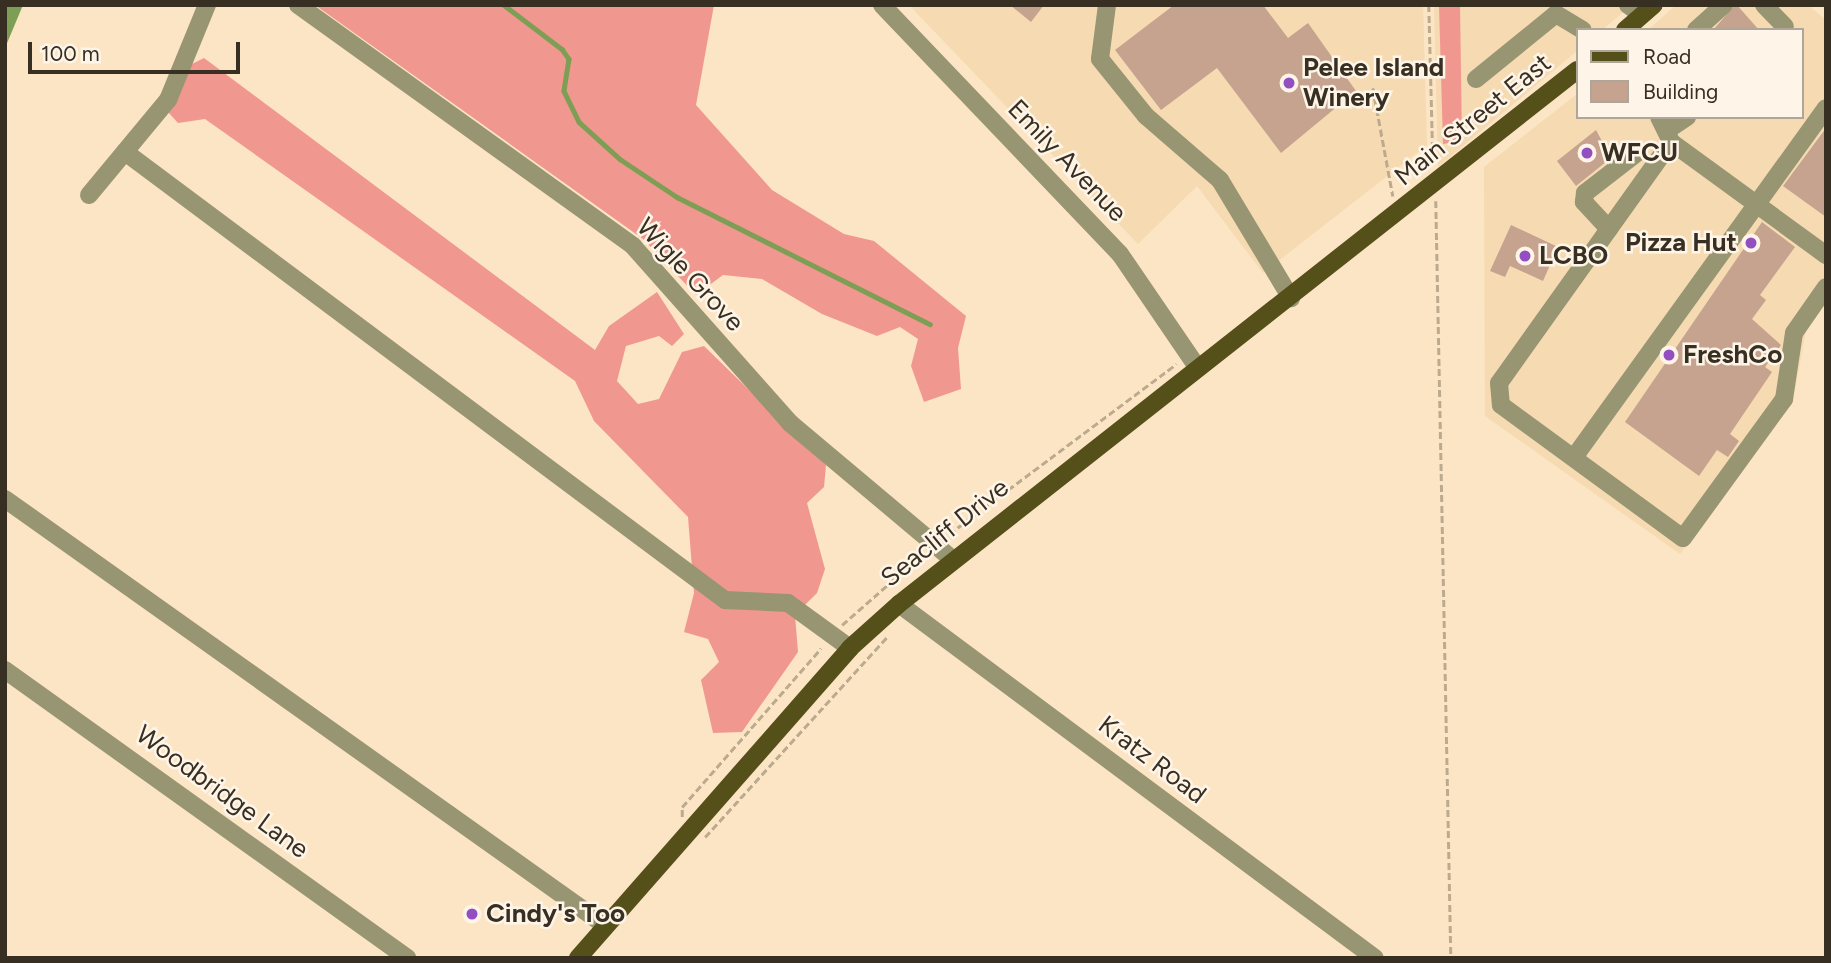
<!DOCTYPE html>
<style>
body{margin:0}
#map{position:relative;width:1831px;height:963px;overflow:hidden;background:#fce5c4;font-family:Figtree,sans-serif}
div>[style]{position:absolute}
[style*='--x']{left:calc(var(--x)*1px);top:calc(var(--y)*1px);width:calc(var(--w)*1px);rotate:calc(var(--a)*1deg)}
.built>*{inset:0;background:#f5dab2}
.forest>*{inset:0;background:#f0988f}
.water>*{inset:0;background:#7d9e54}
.stream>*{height:4.5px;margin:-2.25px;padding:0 2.25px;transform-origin:2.25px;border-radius:2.25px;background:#7d9e54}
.building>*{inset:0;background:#c5a38e}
.path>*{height:2.5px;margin-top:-1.25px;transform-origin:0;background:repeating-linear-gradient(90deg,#bcaa8f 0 7px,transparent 0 10.5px)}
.minor>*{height:18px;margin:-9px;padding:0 9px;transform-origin:9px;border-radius:9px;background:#989573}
.major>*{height:18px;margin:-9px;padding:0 9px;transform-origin:9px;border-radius:9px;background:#554f1a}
.dots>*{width:19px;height:19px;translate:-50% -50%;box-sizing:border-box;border:4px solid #fef5e8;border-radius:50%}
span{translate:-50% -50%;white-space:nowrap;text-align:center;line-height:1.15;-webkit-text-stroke:5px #fef5e8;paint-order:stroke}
.poi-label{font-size:26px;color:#372f22;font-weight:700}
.left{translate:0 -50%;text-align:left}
.right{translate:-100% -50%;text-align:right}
.street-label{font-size:26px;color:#372f22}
.frame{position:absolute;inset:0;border:7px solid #372f22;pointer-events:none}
.legend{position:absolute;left:1576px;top:28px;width:228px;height:91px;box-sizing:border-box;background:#fef5e8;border:2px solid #aea699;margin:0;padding:9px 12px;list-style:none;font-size:21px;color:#372f22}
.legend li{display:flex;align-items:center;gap:14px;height:35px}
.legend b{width:35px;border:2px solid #aea699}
.scale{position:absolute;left:28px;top:42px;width:212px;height:32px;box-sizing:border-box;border:4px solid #372f22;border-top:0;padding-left:9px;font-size:21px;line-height:24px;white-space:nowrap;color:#372f22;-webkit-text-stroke:5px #fef5e8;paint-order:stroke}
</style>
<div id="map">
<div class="built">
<div style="clip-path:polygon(909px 5px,1423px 5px,1427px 145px,1263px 273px,1197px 186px,1138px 244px)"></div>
<div style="clip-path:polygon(1434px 5px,1632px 5px,1602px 30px,1577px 30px,1577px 51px,1438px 167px)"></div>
<div style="clip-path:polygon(1676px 5px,1808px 5px,1826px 20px,1826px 303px,1806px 330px,1793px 402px,1680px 554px,1485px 416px,1484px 167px,1577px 94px,1577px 117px,1801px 117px,1801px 30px,1648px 30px)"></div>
</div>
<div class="forest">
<div style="clip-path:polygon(315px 5px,714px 5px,696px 105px,772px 190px,844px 234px,874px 241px,966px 316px,958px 348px,961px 389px,924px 402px,911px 366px,918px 339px,900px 327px,877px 336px,822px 314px,762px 279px,723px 275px,696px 295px,643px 239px)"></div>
<div style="clip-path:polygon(1439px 5px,1460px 5px,1462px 141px,1443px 144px)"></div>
<div style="clip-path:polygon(204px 58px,595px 350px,609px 326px,657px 292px,684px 334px,672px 346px,659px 336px,626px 346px,617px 381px,638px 404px,659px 399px,682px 352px,704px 346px,826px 465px,824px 487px,807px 503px,825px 569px,817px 593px,795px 615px,798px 652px,742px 732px,713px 733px,701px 680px,719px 662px,708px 639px,684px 632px,694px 593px,688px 517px,594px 421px,575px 381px,205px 119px,178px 123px,168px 112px,190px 65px)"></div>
</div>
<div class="water">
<div style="clip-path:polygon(5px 5px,23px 5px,5px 48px)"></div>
</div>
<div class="stream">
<div style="--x:504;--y:5;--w:73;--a:37.2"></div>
<div style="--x:562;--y:49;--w:12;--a:55"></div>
<div style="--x:569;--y:59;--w:32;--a:99"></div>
<div style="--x:564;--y:91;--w:34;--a:64"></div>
<div style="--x:579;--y:122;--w:55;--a:42.1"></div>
<div style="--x:620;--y:159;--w:69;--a:33.7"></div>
<div style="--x:677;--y:197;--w:283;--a:26.7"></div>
</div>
<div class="building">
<div style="clip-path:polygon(1010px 5px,1044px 5px,1031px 22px)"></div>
<div style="clip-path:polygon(1174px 5px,1263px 5px,1288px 38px,1308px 23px,1356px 91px,1281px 153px,1217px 68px,1161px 110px,1115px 50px)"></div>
<div style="clip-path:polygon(1735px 5px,1737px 5px,1759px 30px,1713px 30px)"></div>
<div style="clip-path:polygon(1826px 128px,1826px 217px,1783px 186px)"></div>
<div style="clip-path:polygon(1596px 130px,1611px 158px,1576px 186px,1557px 161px)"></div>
<div style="clip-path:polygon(1762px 222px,1795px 247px,1760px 295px,1766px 300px,1752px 319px,1781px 345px,1765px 367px,1772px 372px,1730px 434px,1739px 441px,1728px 457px,1717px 450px,1699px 476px,1625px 422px)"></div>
<div style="clip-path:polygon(1511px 225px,1558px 247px,1543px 281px,1510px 266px,1505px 277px,1490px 271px)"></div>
</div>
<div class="path">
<div style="--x:1429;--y:5;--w:158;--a:88.5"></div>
<div style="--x:1373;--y:88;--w:110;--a:79.5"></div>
<div style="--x:1436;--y:201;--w:757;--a:88.86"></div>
<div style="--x:949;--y:534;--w:284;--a:-36.8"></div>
<div style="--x:842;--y:625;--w:109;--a:-41.3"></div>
<div style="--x:682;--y:817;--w:10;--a:-90"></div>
<div style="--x:682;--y:807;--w:211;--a:-48.8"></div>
<div style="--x:705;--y:837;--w:272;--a:-47.7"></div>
</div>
<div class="minor">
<div style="--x:298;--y:5;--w:413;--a:35.7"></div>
<div style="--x:633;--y:246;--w:237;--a:48.4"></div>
<div style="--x:790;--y:423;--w:210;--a:40"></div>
<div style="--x:882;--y:5;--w:344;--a:46.3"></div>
<div style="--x:1120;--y:254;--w:137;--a:55.7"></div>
<div style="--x:1107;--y:5;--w:54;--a:97.4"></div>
<div style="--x:1100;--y:59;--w:73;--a:51.1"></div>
<div style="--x:1146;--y:116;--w:98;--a:40.9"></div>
<div style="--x:1220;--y:180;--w:138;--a:59"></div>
<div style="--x:1628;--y:5;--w:17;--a:36"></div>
<div style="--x:1764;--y:5;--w:30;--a:46"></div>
<div style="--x:1696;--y:30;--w:38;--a:-42"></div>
<div style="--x:1476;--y:79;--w:103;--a:-39.1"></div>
<div style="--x:1556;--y:14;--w:31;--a:31"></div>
<div style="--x:1659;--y:117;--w:28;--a:64"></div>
<div style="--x:1671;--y:142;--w:296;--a:125.5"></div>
<div style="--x:1499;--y:383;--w:22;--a:85"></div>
<div style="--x:1501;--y:405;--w:225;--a:36.2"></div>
<div style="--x:1683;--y:538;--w:172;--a:-54"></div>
<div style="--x:1784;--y:399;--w:67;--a:-81.4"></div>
<div style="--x:1794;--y:333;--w:56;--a:-55.2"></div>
<div style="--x:1669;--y:129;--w:22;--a:-34"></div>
<div style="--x:1671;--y:142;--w:192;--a:36.1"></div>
<div style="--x:125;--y:152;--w:749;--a:36.75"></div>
<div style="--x:725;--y:600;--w:63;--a:2.7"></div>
<div style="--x:788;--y:603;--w:77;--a:36"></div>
<div style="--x:89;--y:195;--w:124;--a:-50.3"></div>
<div style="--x:168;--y:100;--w:103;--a:-67.7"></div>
<div style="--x:1609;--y:229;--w:37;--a:-133"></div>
<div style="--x:1584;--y:202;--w:9;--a:-84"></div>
<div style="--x:1585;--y:193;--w:66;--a:-37.6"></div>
<div style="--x:1575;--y:456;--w:429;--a:-54.2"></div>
<div style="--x:5;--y:499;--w:737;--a:35.39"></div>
<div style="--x:899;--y:604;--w:593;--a:36.64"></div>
<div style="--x:5;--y:670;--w:495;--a:35.6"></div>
</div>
<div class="major">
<div style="--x:1625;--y:30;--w:38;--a:-41"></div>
<div style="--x:578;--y:958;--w:412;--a:-48.7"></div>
<div style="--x:850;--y:648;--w:66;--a:-41.9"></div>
<div style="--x:899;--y:604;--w:863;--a:-38.22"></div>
</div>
<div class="dots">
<div style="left:1289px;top:83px;background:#934ec2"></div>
<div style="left:1587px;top:153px;background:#934ec2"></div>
<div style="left:1751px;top:243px;background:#934ec2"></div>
<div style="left:1525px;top:256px;background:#934ec2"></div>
<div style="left:1669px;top:355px;background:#934ec2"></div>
<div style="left:472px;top:914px;background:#934ec2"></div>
</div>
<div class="poi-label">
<span class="left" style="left:1303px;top:83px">Pelee Island<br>Winery</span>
<span class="left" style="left:1601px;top:153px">WFCU</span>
<span class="right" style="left:1737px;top:243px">Pizza Hut</span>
<span class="left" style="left:1539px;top:256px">LCBO</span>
<span class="left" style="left:1683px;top:355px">FreshCo</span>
<span class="left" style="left:486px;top:914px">Cindy's Too</span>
</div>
<div class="street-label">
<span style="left:1473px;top:120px;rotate:-39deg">Main Street East</span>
<span style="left:1067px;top:161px;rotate:46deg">Emily Avenue</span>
<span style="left:690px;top:275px;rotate:47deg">Wigle Grove</span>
<span style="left:945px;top:533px;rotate:-39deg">Seacliff Drive</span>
<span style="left:1152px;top:760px;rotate:37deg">Kratz Road</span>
<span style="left:222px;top:792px;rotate:36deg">Woodbridge Lane</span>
</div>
<div class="frame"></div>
<ul class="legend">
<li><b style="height:9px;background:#554f1a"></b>Road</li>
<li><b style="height:19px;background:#c5a38e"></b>Building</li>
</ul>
<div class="scale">100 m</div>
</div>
